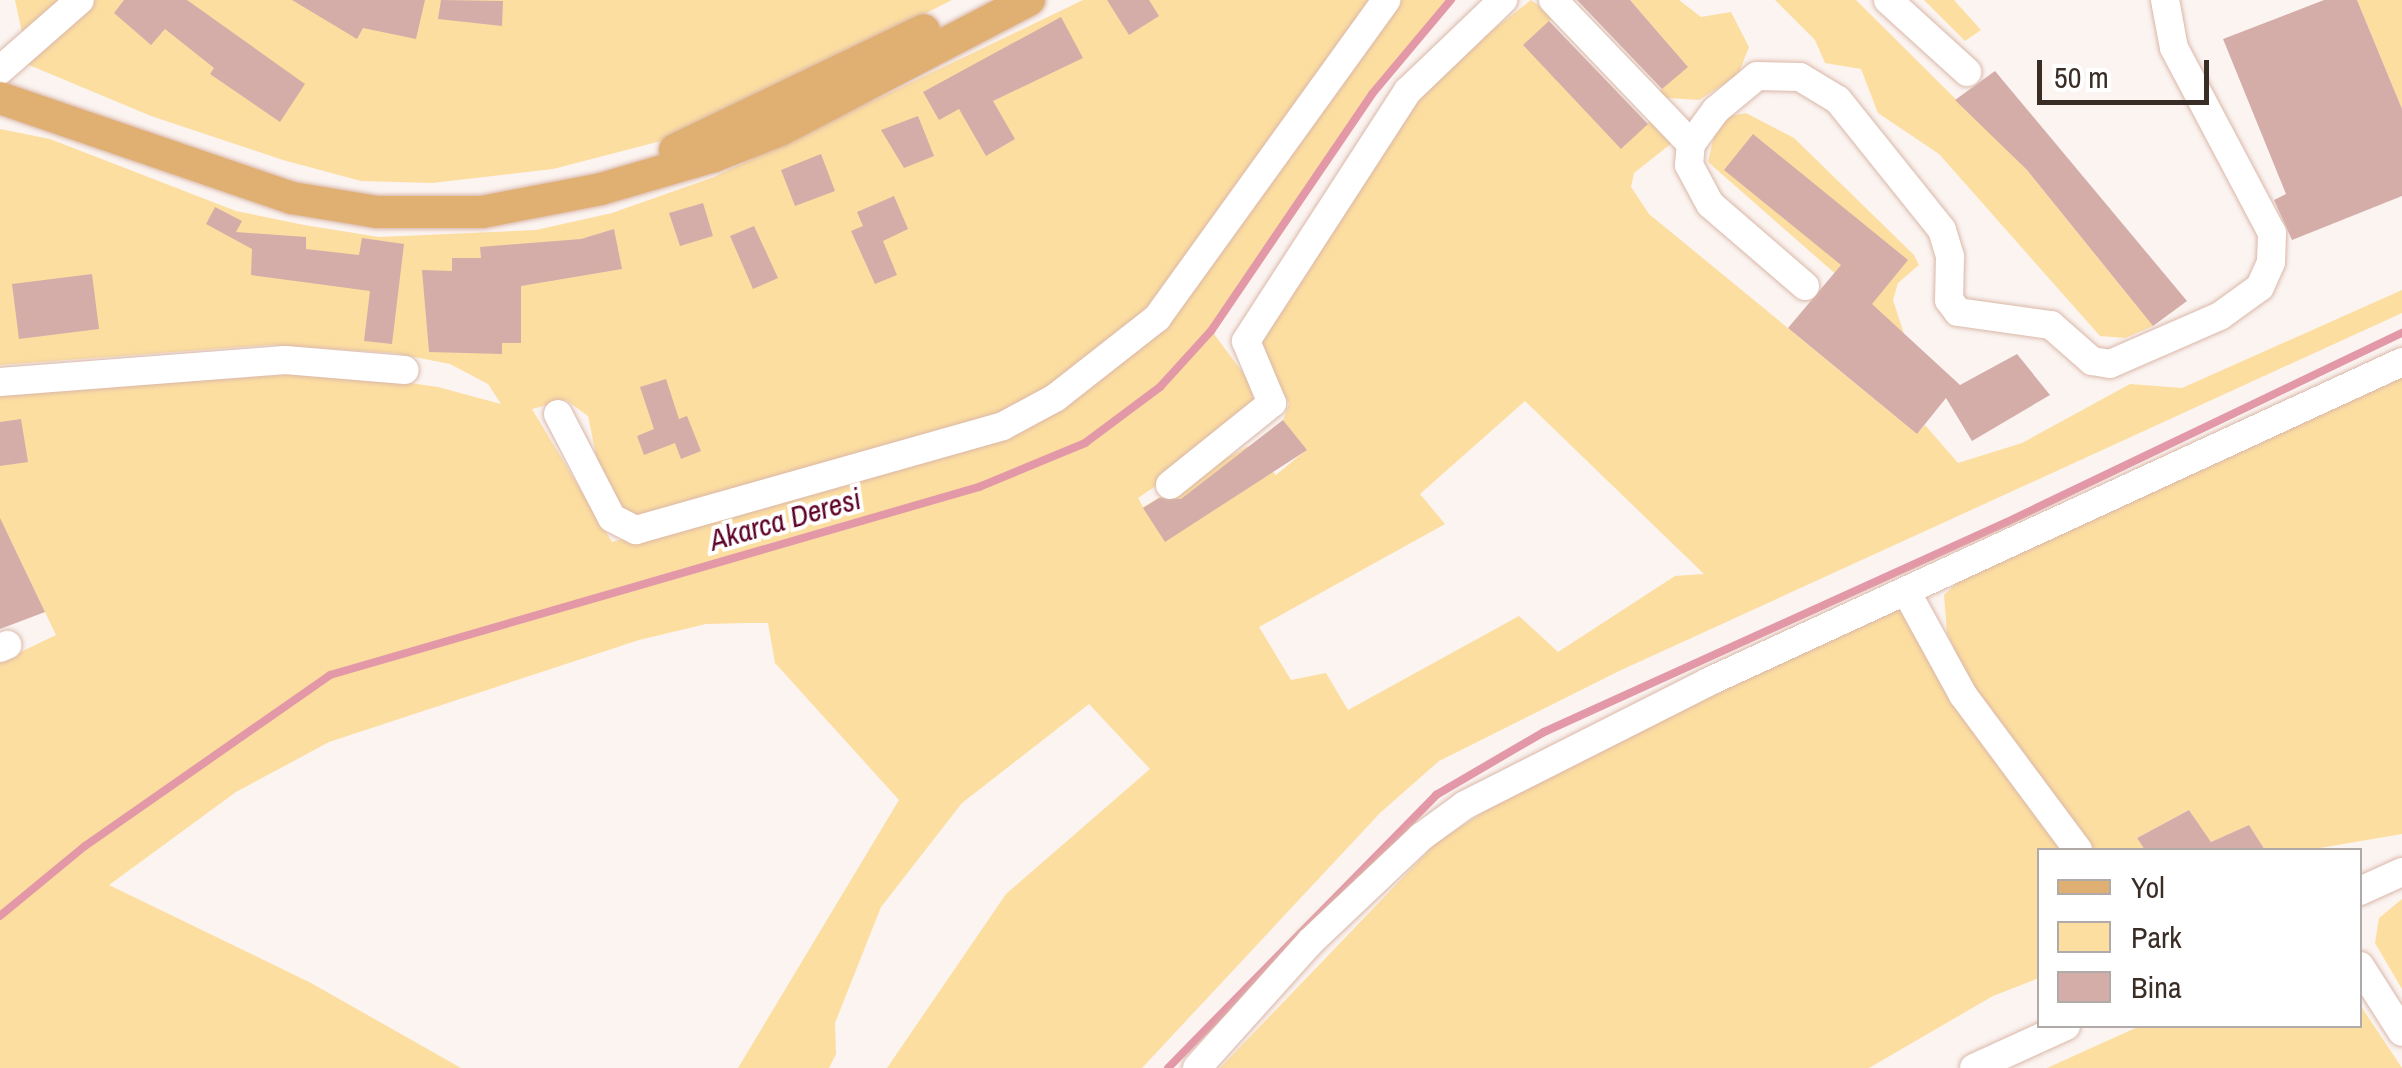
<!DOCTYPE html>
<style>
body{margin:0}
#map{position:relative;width:2402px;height:1068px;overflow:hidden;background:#fbf4f1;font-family:"Archivo Narrow",sans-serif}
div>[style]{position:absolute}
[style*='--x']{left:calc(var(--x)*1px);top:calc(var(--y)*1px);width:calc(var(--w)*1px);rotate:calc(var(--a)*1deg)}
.green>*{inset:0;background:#fcdea1}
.stream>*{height:8px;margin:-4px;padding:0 4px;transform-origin:4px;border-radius:4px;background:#e398a7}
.building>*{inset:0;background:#d4ada9}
.roads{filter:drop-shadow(0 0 2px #dab7a8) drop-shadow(0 0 2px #dab7a8)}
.minor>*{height:28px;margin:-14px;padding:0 14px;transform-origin:14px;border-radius:14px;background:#fff}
.major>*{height:32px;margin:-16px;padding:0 16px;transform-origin:16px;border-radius:16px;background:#e0b073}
span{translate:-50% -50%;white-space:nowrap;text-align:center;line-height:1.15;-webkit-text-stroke:8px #fff;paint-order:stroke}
.water-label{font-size:30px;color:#5d0226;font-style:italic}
.legend{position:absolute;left:2037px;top:848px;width:325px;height:180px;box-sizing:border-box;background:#fff;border:2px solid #b0aba8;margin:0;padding:12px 18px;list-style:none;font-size:30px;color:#3a2d26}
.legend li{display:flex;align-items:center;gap:20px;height:50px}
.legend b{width:50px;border:2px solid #b0aba8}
.scale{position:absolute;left:2037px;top:60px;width:172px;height:45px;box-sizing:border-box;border:5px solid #3a2d26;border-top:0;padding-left:12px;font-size:30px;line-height:35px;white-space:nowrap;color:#3a2d26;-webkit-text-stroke:8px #fff;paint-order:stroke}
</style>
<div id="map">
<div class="green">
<div style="clip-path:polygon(15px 0,952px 0,688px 134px,553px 169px,432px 183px,361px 181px,283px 160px,151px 116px,29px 65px)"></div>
<div style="clip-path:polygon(evenodd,1083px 0,1375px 0,1150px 314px,1051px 393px,996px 422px,648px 520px,620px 514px,600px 474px,588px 416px,566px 400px,532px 409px,612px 542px,1002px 432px,1160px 322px,1395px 0,1451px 0,1372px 94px,1211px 330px,1252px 385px,1253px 401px,1185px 466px,1138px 498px,1143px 507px,1248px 446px,1276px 475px,1306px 450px,1283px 420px,1289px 404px,1263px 352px,1263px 332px,1311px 268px,1398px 117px,1443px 69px,1531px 0,1554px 17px,1524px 45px,1622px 148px,1651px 120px,1672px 143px,1634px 173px,1631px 187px,1649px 214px,1917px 434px,1925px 425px,1958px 463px,2022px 443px,2130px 384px,2182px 388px,2402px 290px,2402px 313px,1619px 671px,1439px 761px,1380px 813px,1142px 1068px,887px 1068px,1006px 894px,1150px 769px,1089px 704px,962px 803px,881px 907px,835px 1023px,836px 1054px,829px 1068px,738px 1068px,899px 800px,775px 663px,768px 623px,748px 623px,706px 624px,639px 640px,329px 742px,236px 792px,109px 885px,311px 983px,461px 1068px,0 1068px,0 662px,56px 635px,9px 537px,0 540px,0 392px,334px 372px,438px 387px,501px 404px,488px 384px,450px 364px,394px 353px,270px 345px,0 365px,0 129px,50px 139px,236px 211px,304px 225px,379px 237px,536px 230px,612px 213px,714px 177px,1083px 0,1525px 401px,1704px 574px,1675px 576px,1558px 652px,1519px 616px,1348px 710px,1326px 673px,1291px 680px,1259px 627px,1445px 524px,1420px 494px,1525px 401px)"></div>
<div style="clip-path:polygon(1630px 0,1679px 0,1701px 17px,1731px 12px,1749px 47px,1738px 75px,1699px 100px,1653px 97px,1687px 66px)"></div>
<div style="clip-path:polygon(1775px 0,1856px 0,2027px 170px,2153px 326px,2125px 338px,2100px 336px,1939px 154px,1878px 113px,1861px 69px,1825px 63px,1815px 40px)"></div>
<div style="clip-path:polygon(1924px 0,1954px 0,1981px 30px,1965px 41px)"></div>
<div style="clip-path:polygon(2357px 0,2402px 0,2402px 109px)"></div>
<div style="clip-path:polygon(1746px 113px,1794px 138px,1914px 255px,1919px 265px,1898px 283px,1893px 300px,1904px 334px,1708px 162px,1718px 118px)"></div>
<div style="clip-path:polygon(2402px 372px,2402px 834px,2308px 850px,2265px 850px,2249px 825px,2211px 842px,2189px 810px,2137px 838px,2145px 850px,2092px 850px,1969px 682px,1947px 633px,1944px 595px,1965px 576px)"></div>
<div style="clip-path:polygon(1902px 607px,2069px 850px,2040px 850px,2039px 978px,1993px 996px,1869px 1068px,1220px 1068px,1437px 842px,1510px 795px,1701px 697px)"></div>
<div style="clip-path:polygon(2402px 899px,2402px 989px,2375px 943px,2379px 918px)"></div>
<div style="clip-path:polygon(2360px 1005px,2402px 1068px,2047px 1068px,2140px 1026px,2360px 1026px)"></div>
</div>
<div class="stream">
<div style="--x:0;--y:916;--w:110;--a:-39.5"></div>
<div style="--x:85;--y:846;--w:299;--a:-34.9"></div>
<div style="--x:330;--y:675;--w:676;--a:-16.16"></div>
<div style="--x:979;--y:487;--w:115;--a:-22.5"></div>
<div style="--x:1085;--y:443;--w:94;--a:-36.7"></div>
<div style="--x:1160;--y:387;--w:76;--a:-47.7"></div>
<div style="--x:1211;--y:331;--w:287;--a:-55.8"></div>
<div style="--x:1372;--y:94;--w:123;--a:-50"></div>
<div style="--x:1168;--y:1068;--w:383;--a:-45.5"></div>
<div style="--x:1436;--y:795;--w:125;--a:-30.3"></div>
<div style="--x:1544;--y:732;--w:508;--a:-24.4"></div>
<div style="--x:2007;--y:522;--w:438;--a:-25.6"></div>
</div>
<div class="building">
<div style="clip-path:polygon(124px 0,187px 0,305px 84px,280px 122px,210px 74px,214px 68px,165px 29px,151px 45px,114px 13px)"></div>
<div style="clip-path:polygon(292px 0,425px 0,416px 39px,363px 28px,357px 39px)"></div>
<div style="clip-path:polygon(441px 0,503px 1px,502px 26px,438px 19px)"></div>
<div style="clip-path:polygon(1107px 0,1149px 0,1159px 16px,1129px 35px)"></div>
<div style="clip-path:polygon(1577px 0,1630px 0,1688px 67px,1662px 89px)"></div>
<div style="clip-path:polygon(2324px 0,2357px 0,2402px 109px,2402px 196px,2292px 240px,2274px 200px,2286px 194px,2223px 39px)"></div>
<div style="clip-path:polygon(1061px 17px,1083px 58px,993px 101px,1015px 139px,986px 156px,959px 109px,939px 120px,923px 92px)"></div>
<div style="clip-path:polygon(1549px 21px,1648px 124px,1621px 149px,1523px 45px)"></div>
<div style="clip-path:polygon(1995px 71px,2187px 301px,2153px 326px,2027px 170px,1955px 100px)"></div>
<div style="clip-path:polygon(918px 116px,934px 156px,904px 168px,881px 130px)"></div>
<div style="clip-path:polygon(1753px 134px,1908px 260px,1872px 304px,1960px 385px,2017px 354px,2050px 395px,1972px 441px,1946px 398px,1917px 434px,1788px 328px,1841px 265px,1724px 170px)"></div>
<div style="clip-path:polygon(821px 154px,835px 191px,795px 206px,781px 170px)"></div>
<div style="clip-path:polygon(894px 196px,908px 229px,883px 241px,897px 275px,875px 284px,851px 231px,863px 226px,857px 212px)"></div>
<div style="clip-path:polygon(703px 203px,713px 236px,680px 246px,669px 213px)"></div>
<div style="clip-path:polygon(215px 207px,242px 221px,236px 232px,306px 237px,306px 249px,359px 255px,362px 238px,404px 244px,392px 344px,364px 341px,370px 291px,251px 275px,252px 249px,206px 224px)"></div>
<div style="clip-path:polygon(754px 226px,778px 278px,753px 289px,730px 236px)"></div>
<div style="clip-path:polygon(614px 229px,622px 269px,521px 286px,521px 343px,502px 343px,502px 354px,429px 352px,422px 270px,452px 271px,452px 258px,481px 258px,480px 247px,581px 239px)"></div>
<div style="clip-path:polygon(92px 274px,99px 329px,19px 339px,12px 284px)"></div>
<div style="clip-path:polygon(666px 379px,679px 419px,687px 416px,701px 451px,681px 459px,675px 443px,644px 455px,637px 436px,654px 429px,640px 387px)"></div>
<div style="clip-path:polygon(21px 419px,28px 462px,0 466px,0 422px)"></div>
<div style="clip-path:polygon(1283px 420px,1307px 450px,1165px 542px,1143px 508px,1159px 498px,1181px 499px)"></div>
<div style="clip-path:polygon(0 518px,45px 612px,0 629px)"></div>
<div style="clip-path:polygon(2189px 810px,2211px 842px,2249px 825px,2265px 850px,2145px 850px,2137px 838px)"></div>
</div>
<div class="roads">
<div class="minor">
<div style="--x:1553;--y:0;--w:199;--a:46.2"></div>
<div style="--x:1888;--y:0;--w:107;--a:42.3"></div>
<div style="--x:0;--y:70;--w:106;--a:-41.2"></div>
<div style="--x:1805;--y:286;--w:125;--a:-139.2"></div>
<div style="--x:1710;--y:204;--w:44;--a:-118.3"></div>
<div style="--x:1689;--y:165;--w:21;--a:-85"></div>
<div style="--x:1691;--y:144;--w:42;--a:-53.7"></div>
<div style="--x:1716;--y:110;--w:53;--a:-39.7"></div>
<div style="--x:1757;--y:76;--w:43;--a:1.3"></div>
<div style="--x:1800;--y:77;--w:44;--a:31.2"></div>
<div style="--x:1838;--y:100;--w:166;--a:51.3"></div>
<div style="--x:1942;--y:230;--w:28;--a:73"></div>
<div style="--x:1950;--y:257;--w:43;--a:91.3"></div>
<div style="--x:1949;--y:300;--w:15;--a:53"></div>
<div style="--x:1958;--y:312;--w:94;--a:8"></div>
<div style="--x:2051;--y:325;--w:55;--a:41.3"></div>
<div style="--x:2092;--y:361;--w:18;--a:9"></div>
<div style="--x:2110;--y:364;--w:120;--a:-23.6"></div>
<div style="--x:2220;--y:316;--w:49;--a:-35.9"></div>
<div style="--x:2260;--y:287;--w:27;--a:-66"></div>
<div style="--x:2271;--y:262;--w:29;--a:-88"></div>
<div style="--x:2272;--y:233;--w:209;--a:-117.9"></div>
<div style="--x:2174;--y:48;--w:49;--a:-100.6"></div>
<div style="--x:0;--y:382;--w:286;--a:-4.4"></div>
<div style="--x:285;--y:360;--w:120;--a:4.8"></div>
<div style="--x:558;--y:414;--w:117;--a:62.6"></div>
<div style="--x:612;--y:518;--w:27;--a:27"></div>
<div style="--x:636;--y:530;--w:381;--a:-15.8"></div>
<div style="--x:1003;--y:426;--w:59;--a:-28.3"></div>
<div style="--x:1055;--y:398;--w:130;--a:-38.1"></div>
<div style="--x:1157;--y:318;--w:392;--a:-54.2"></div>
<div style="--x:1170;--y:485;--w:131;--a:-38.8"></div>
<div style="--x:1272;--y:403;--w:67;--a:-112.8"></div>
<div style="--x:1246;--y:341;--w:298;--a:-57.1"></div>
<div style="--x:1408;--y:91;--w:132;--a:-43.8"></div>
<div style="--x:1907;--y:593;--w:116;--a:61.2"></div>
<div style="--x:1963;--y:695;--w:193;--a:53.4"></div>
<div style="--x:0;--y:648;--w:8;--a:-23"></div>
<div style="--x:2360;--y:891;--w:46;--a:-24.3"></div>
<div style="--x:2360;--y:966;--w:78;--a:57.5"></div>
<div style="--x:1197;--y:1068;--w:169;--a:-48.1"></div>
<div style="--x:1310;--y:942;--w:153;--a:-43.4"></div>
<div style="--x:1421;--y:837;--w:54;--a:-36"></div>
<div style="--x:1465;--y:805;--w:272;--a:-26.8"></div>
<div style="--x:1708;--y:682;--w:764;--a:-24.75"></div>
<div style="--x:1974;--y:1068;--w:101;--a:-24.5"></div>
</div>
<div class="major">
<div style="--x:0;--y:98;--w:309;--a:18.9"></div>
<div style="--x:292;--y:198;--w:86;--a:9.4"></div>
<div style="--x:377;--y:212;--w:105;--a:0"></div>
<div style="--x:482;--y:212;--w:121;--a:-10.9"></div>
<div style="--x:601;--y:189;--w:118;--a:-16.3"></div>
<div style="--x:714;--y:156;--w:71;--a:-21.5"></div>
<div style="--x:780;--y:130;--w:281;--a:-27.6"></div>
<div style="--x:675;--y:150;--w:276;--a:-25.7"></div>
</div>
</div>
<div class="water-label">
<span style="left:785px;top:519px;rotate:-16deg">Akarca Deresi</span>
</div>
<ul class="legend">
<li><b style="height:12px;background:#e0b073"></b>Yol</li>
<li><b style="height:28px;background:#fcdea1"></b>Park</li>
<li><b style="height:28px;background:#d4ada9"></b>Bina</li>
</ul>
<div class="scale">50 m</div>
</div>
